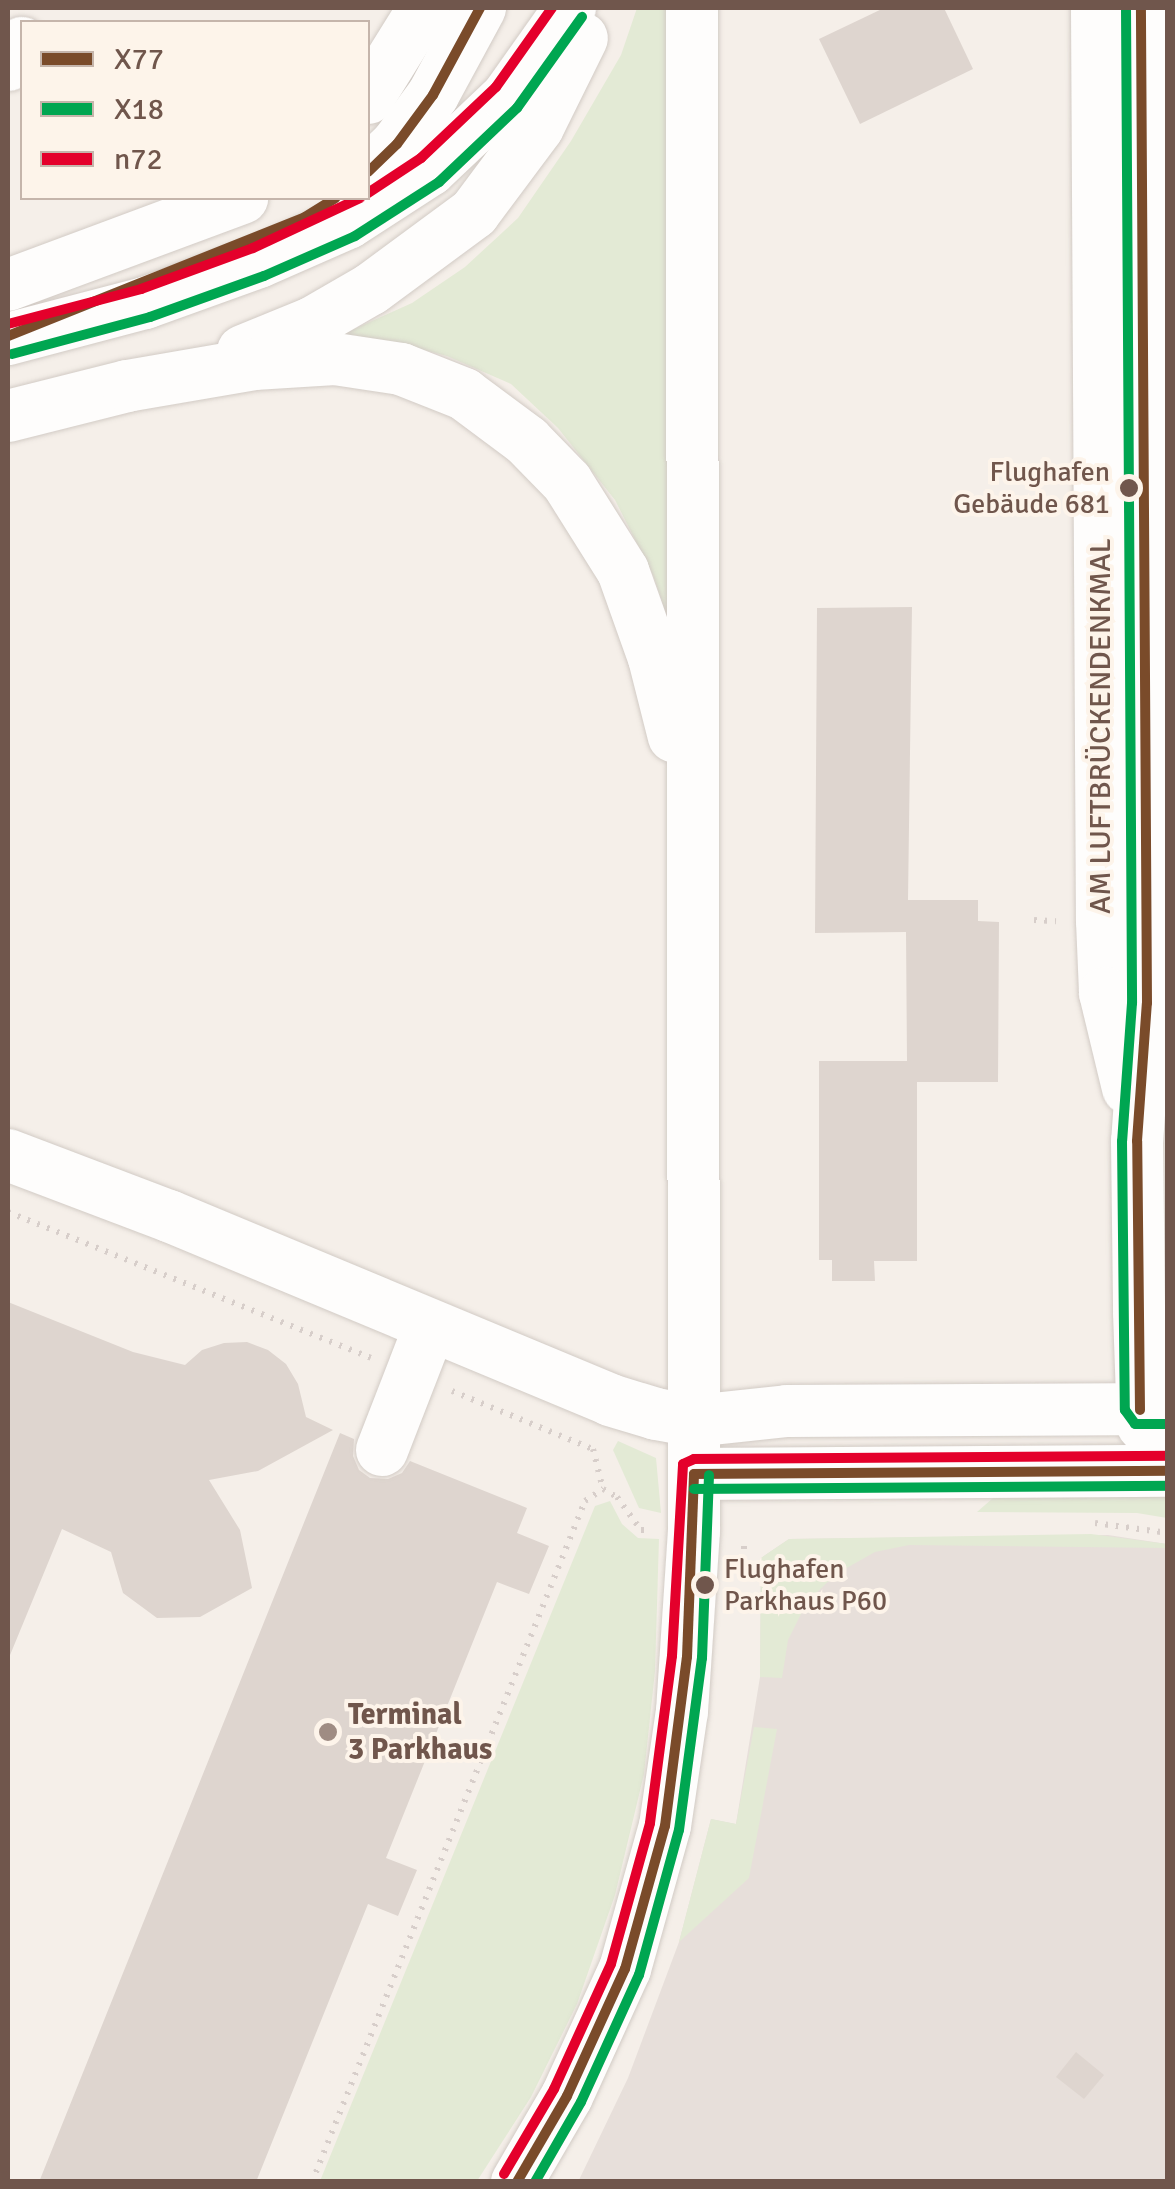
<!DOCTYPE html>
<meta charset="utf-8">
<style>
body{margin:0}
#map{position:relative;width:1175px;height:2189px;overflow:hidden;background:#f5efe9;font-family:Signika,sans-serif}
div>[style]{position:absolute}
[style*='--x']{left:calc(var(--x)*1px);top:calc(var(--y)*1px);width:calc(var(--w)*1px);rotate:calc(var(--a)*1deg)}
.industrial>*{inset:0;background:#e7dfda}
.green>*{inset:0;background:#e3ead5}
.building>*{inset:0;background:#ded5cf}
.path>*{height:6px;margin-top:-3px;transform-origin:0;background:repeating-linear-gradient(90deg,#d7ceca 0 2.5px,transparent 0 10.5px)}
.roads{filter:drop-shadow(0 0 2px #d2cbc5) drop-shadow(0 0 2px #d2cbc5)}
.minor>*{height:52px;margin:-26px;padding:0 26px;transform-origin:26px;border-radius:26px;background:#fefdfc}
.bus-1>*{height:10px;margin:-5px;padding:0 5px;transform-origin:5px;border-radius:5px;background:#7a4b2a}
.bus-2>*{height:10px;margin:-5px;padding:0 5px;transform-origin:5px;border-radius:5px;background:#00a651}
.bus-3>*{height:10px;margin:-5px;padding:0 5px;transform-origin:5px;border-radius:5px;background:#e4002b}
.dots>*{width:28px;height:28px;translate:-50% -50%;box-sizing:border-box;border:5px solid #fdf4ea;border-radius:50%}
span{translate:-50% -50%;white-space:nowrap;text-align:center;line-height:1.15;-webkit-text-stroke:8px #fdf4ea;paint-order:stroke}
.bus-label{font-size:28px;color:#70564c}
.right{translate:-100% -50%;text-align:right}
.left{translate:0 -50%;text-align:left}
.street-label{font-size:30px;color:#70564c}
.poi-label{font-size:30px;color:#70564c;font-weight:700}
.frame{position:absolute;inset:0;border:10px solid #70564c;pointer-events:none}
.legend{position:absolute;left:20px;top:20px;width:350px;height:180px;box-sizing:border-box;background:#fdf4ea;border:2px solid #c5b5ab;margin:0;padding:12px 18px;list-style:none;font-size:30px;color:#70564c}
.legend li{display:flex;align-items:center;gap:20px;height:50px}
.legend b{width:50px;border:2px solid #c5b5ab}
</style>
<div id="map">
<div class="industrial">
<div style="clip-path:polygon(1108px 1535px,1167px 1544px,1167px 2181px,578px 2182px,628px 2078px,679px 1942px,711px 1819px,736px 1824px,760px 1677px,761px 1558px,789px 1539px)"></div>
</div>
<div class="green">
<div style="clip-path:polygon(637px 8px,666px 8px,671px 628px,653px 575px,615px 500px,558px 428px,511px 384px,447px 356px,390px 341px,323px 343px,412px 303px,465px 267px,518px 218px,571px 141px,621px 55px)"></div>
<div style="clip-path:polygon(618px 1441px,656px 1458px,661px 1513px,639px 1508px,613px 1450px)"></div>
<div style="clip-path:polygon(1167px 1493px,1167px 1518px,1137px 1513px,977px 1512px,993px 1498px)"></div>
<div style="clip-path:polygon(610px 1501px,622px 1524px,638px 1538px,659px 1539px,655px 1671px,644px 1774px,615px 1895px,577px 2004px,531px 2097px,477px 2181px,320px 2181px,595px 1506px)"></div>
<div style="clip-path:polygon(1091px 1534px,1167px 1544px,1167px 1548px,909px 1545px,875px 1552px,836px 1574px,807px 1602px,788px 1640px,782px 1678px,760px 1677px,761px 1558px,789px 1539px)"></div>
<div style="clip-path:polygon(754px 1727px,777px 1729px,749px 1878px,679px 1942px,711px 1819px,736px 1824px)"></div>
</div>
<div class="building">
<div style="clip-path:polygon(884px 8px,944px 8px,973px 69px,860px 124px,819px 39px)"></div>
<div style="clip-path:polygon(912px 607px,908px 900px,978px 900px,978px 921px,999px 922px,998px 1082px,917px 1082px,917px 1261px,874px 1261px,875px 1281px,832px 1281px,832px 1260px,819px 1260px,819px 1061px,907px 1061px,906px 932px,815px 933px,817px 608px)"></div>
<div style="clip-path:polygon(8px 1302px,133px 1352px,185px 1365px,202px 1350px,224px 1343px,247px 1342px,268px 1350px,286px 1364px,298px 1384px,306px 1417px,333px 1430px,258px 1471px,209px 1480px,240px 1530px,252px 1588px,200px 1617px,157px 1618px,123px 1593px,111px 1552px,62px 1529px,8px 1660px)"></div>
<div style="clip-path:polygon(340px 1433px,354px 1439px,353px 1456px,359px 1470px,370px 1478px,388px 1479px,402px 1473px,410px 1461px,527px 1508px,517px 1533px,549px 1546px,529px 1594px,497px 1582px,386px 1858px,417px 1870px,398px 1916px,368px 1904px,256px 2182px,39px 2182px)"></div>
<div style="clip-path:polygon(1076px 2052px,1104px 2075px,1084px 2099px,1056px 2077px)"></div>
</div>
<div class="path">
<div style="--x:1034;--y:920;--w:22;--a:3"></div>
<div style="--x:8;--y:1212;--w:391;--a:21.9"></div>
<div style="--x:452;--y:1391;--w:152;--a:22.4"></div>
<div style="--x:593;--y:1449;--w:41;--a:76"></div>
<div style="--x:603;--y:1489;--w:16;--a:30"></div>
<div style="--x:617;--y:1497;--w:41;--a:54"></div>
<div style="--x:641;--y:1530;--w:6;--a:0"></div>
<div style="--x:1095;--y:1523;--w:74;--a:7.8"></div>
<div style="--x:744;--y:1546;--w:29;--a:90"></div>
<div style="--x:312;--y:2182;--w:734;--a:-68.16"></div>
<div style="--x:585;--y:1501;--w:22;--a:-34"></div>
</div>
<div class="roads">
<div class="minor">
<div style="--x:1097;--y:8;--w:913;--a:89.69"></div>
<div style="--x:1102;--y:921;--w:72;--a:87.6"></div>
<div style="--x:1105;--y:993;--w:98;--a:76.4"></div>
<div style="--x:1141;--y:8;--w:995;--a:89.65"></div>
<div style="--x:1147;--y:1003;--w:138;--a:94.1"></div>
<div style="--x:1137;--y:1141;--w:171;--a:89.3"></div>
<div style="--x:1139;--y:1312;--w:113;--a:88"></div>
<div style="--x:1143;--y:1425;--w:37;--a:47"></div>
<div style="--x:8;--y:65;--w:26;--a:-58"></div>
<div style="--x:368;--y:98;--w:106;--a:-58.1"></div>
<div style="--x:368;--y:172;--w:40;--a:-44"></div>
<div style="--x:397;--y:144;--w:61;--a:-53.7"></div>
<div style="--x:433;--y:95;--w:99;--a:-61.6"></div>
<div style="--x:8;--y:285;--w:250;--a:-20.4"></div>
<div style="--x:8;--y:339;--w:142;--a:-14.7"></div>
<div style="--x:145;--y:303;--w:121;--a:-19.8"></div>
<div style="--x:259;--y:262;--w:97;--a:-23.7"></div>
<div style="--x:348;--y:223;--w:98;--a:-32.9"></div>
<div style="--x:430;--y:170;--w:106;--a:-43.5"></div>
<div style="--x:507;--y:97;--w:109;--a:-54.7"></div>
<div style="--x:243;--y:351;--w:74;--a:-22.1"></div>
<div style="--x:312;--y:323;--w:68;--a:-30"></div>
<div style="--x:371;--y:289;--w:128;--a:-36.4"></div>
<div style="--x:474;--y:213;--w:107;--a:-53.3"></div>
<div style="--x:538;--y:127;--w:99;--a:-63.7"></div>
<div style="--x:8;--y:416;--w:123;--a:-14.1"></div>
<div style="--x:127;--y:386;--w:129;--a:-9.8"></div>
<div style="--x:254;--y:364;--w:81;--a:-3.5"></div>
<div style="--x:335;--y:359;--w:67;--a:8.6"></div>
<div style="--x:401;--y:369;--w:68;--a:21.6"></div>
<div style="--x:464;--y:394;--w:79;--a:36.7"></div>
<div style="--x:527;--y:441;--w:57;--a:45.7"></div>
<div style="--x:567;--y:482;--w:105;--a:57.8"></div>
<div style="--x:623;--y:571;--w:92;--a:70.4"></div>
<div style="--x:654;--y:658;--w:81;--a:75.8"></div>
<div style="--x:8;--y:1155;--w:172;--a:20.8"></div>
<div style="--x:169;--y:1216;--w:478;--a:22.6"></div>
<div style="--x:610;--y:1400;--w:48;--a:16.9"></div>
<div style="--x:656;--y:1414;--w:39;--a:10"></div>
<div style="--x:694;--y:1421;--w:94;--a:-6.1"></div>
<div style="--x:787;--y:1411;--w:381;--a:-0.3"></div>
<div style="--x:382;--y:1450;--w:133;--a:-68.8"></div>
<div style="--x:694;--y:1474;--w:474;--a:-0.4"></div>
<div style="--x:517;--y:2182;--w:99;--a:-59.8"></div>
<div style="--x:567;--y:2096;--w:140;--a:-65.5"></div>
<div style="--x:625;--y:1969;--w:148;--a:-74.4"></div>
<div style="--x:665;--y:1826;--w:116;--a:-81.6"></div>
<div style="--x:682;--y:1711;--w:180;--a:-86.2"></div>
<div style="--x:694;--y:1531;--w:1523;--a:-90.08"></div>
</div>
</div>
<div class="bus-1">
<div style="--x:368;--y:172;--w:40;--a:-44"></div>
<div style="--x:397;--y:144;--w:61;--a:-53.7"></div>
<div style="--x:433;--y:95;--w:99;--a:-61.6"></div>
<div style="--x:8;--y:336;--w:320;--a:-21.8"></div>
<div style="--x:305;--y:217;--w:36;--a:-32"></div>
<div style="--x:1140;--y:1410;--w:269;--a:-90.6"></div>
<div style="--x:1137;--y:1141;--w:138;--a:-85.9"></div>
<div style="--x:1147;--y:1003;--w:995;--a:-90.35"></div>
<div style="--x:694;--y:1474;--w:474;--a:-0.4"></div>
<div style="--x:517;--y:2182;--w:99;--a:-59.8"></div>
<div style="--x:567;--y:2096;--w:140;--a:-65.5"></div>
<div style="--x:625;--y:1969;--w:148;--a:-74.4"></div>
<div style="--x:665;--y:1826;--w:170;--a:-82.6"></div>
<div style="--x:687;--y:1657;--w:183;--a:-87.8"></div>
</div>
<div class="bus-2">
<div style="--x:1126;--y:8;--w:995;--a:89.65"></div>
<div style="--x:1132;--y:1003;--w:138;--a:94.1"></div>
<div style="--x:1122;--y:1141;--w:269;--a:89.4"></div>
<div style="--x:1125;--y:1410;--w:17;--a:54"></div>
<div style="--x:1135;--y:1424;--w:33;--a:0"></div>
<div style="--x:12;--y:354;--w:143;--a:-15"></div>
<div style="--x:150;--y:317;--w:121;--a:-19.8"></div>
<div style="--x:264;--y:276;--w:99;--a:-23.7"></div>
<div style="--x:355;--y:236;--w:100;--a:-32.7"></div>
<div style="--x:439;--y:182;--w:108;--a:-43.5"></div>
<div style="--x:517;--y:108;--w:112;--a:-54.5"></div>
<div style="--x:694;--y:1489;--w:474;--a:-0.4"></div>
<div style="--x:535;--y:2182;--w:92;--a:-60.1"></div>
<div style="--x:581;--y:2102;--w:140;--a:-65.5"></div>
<div style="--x:639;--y:1975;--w:150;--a:-74.6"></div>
<div style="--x:679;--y:1830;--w:174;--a:-82.4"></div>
<div style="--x:702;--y:1658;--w:183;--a:-87.8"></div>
</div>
<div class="bus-3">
<div style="--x:368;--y:193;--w:64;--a:-33.4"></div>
<div style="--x:421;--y:158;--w:103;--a:-43.4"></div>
<div style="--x:496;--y:87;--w:97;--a:-54.7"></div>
<div style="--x:8;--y:324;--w:138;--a:-14.7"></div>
<div style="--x:141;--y:289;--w:119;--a:-20.1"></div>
<div style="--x:253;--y:248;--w:118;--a:-25"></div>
<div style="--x:504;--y:2174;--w:99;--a:-59.5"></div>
<div style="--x:554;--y:2089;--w:137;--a:-65.5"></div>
<div style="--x:611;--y:1964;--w:146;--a:-74.5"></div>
<div style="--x:650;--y:1823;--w:168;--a:-82.5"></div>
<div style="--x:672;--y:1656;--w:192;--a:-86.7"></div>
<div style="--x:683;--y:1464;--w:12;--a:-24"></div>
<div style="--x:694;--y:1459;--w:474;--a:-0.4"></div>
</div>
<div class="dots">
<div style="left:1129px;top:488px;background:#70564c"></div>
<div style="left:705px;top:1585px;background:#70564c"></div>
<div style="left:328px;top:1732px;background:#9f8c83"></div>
</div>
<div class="bus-label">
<span class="right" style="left:1110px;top:488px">Flughafen<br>Gebäude 681</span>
<span class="left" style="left:724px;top:1585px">Flughafen<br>Parkhaus P60</span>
</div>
<div class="street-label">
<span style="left:1101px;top:726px;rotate:-90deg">AM LUFTBRÜCKENDENKMAL</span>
</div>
<div class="poi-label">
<span class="left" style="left:348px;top:1732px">Terminal<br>3 Parkhaus</span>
</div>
<div class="frame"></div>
<ul class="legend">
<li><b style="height:12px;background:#7a4b2a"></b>X77</li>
<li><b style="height:12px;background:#00a651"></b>X18</li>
<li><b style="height:12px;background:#e4002b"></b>n72</li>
</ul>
</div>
